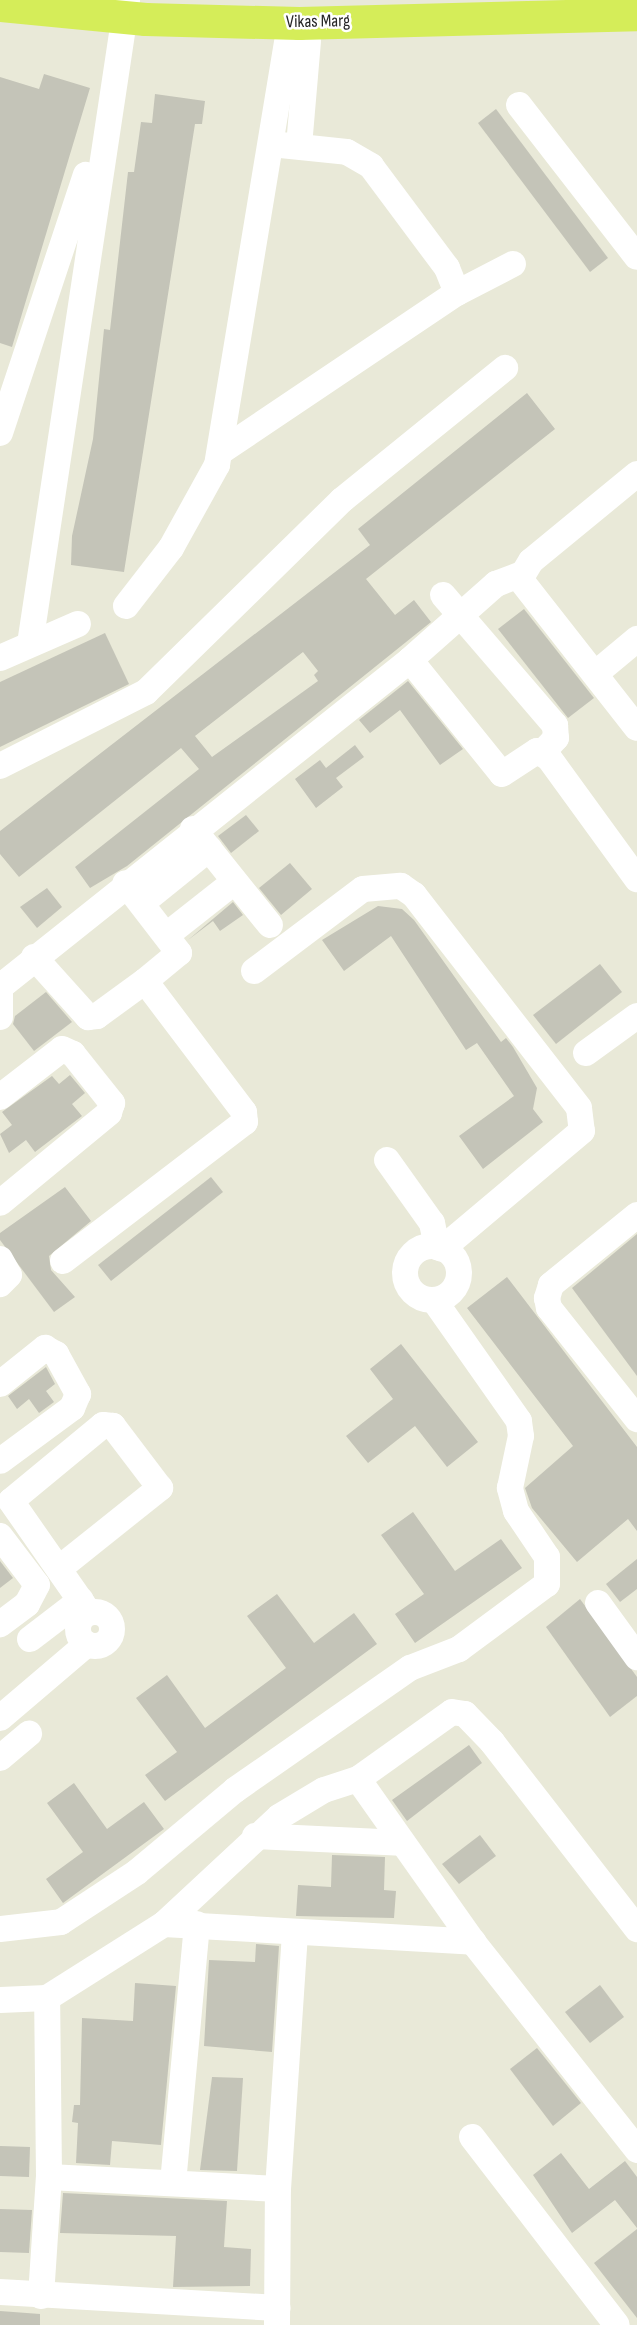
<!DOCTYPE html>
<style>
body{margin:0}
#map{position:relative;width:637px;height:2325px;overflow:hidden;background:#e9e9d8;font-family:"Sofia Sans Condensed",sans-serif}
div>[style]{position:absolute}
[style*='--x']{left:calc(var(--x)*1px);top:calc(var(--y)*1px);width:calc(var(--w)*1px);rotate:calc(var(--a)*1deg)}
.building>*{inset:0;background:#c4c4b8}
.minor>*{height:26px;margin:-13px;padding:0 13px;transform-origin:13px;border-radius:13px;background:#fff}
.minor>.ring{margin:-13px;padding:0;box-sizing:content-box;background:none;border:26px solid #fff;border-radius:50%}
.major>*{height:33px;margin:-16.5px;padding:0 16.5px;transform-origin:16.5px;border-radius:16.5px;background:#d5ed59}
span{translate:-50% -50%;white-space:nowrap;text-align:center;line-height:1.15;-webkit-text-stroke:5px #fff;paint-order:stroke}
.street-label{font-size:18px;color:#272727}
</style>
<div id="map">
<div class="building">
<div style="clip-path:polygon(44px 74px,90px 88px,12px 347px,0 343px,0 77px,39px 89px)"></div>
<div style="clip-path:polygon(155px 94px,205px 101px,202px 124px,195px 124px,124px 572px,71px 565px,72px 536px,93px 439px,104px 329px,110px 330px,128px 172px,134px 172px,141px 122px,152px 123px)"></div>
<div style="clip-path:polygon(496px 109px,608px 258px,590px 272px,478px 123px)"></div>
<div style="clip-path:polygon(evenodd,527px 393px,555px 429px,366px 579px,395px 615px,414px 600px,431px 622px,127px 866px,90px 888px,75px 867px,199px 769px,181px 748px,19px 877px,0 854px,0 831px,370px 545px,358px 529px,527px 393px,303px 652px,318px 671px,314px 675px,318px 681px,212px 757px,195px 736px,303px 652px)"></div>
<div style="clip-path:polygon(524px 609px,594px 698px,568px 718px,498px 629px)"></div>
<div style="clip-path:polygon(105px 633px,129px 684px,0 747px,0 682px)"></div>
<div style="clip-path:polygon(408px 681px,463px 749px,440px 765px,400px 710px,370px 733px,359px 720px)"></div>
<div style="clip-path:polygon(355px 745px,364px 757px,336px 778px,343px 787px,316px 808px,295px 779px,320px 760px,326px 768px)"></div>
<div style="clip-path:polygon(246px 815px,259px 831px,231px 853px,218px 836px)"></div>
<div style="clip-path:polygon(290px 863px,312px 889px,281px 915px,259px 888px)"></div>
<div style="clip-path:polygon(47px 888px,62px 907px,37px 928px,20px 907px)"></div>
<div style="clip-path:polygon(233px 902px,243px 915px,220px 931px,213px 921px,188px 940px)"></div>
<div style="clip-path:polygon(378px 906px,402px 909px,414px 920px,501px 1042px,506px 1038px,513px 1047px,537px 1088px,533px 1109px,543px 1122px,483px 1169px,459px 1136px,514px 1096px,477px 1043px,466px 1050px,391px 936px,344px 971px,322px 940px)"></div>
<div style="clip-path:polygon(600px 964px,622px 992px,556px 1044px,533px 1015px)"></div>
<div style="clip-path:polygon(46px 992px,72px 1022px,34px 1051px,13px 1024px,15px 1016px)"></div>
<div style="clip-path:polygon(70px 1075px,85px 1093px,72px 1104px,82px 1116px,35px 1152px,26px 1140px,9px 1153px,0 1134px,12px 1125px,2px 1112px,52px 1076px,59px 1084px)"></div>
<div style="clip-path:polygon(211px 1177px,223px 1192px,111px 1281px,98px 1265px)"></div>
<div style="clip-path:polygon(65px 1187px,91px 1221px,49px 1256px,51px 1270px,75px 1297px,54px 1312px,0 1240px,0 1233px)"></div>
<div style="clip-path:polygon(637px 1234px,637px 1376px,572px 1288px)"></div>
<div style="clip-path:polygon(507px 1277px,637px 1447px,637px 1531px,628px 1519px,577px 1562px,532px 1508px,525px 1488px,573px 1446px,467px 1308px)"></div>
<div style="clip-path:polygon(401px 1344px,478px 1442px,447px 1467px,415px 1426px,368px 1463px,346px 1436px,393px 1399px,370px 1369px)"></div>
<div style="clip-path:polygon(46px 1367px,55px 1384px,46px 1391px,54px 1402px,39px 1413px,29px 1399px,17px 1409px,8px 1396px)"></div>
<div style="clip-path:polygon(413px 1512px,455px 1571px,501px 1539px,522px 1568px,415px 1643px,395px 1614px,424px 1594px,381px 1535px)"></div>
<div style="clip-path:polygon(637px 1559px,637px 1589px,620px 1602px,606px 1584px)"></div>
<div style="clip-path:polygon(0 1561px,13px 1578px,0 1588px)"></div>
<div style="clip-path:polygon(277px 1594px,314px 1643px,354px 1613px,377px 1644px,165px 1801px,145px 1775px,177px 1752px,136px 1698px,167px 1675px,205px 1728px,286px 1668px,247px 1616px)"></div>
<div style="clip-path:polygon(580px 1599px,637px 1677px,637px 1696px,610px 1717px,546px 1627px)"></div>
<div style="clip-path:polygon(469px 1745px,482px 1763px,407px 1821px,392px 1800px)"></div>
<div style="clip-path:polygon(74px 1783px,107px 1829px,144px 1802px,164px 1829px,63px 1903px,46px 1879px,83px 1852px,47px 1803px)"></div>
<div style="clip-path:polygon(480px 1835px,496px 1856px,459px 1884px,442px 1864px)"></div>
<div style="clip-path:polygon(332px 1855px,385px 1857px,384px 1890px,396px 1891px,394px 1918px,296px 1916px,298px 1885px,331px 1887px)"></div>
<div style="clip-path:polygon(256px 1944px,279px 1946px,272px 2052px,204px 2046px,209px 1960px,255px 1962px)"></div>
<div style="clip-path:polygon(135px 1983px,176px 1986px,161px 2145px,112px 2141px,110px 2165px,76px 2163px,78px 2123px,72px 2122px,74px 2105px,80px 2105px,82px 2018px,133px 2021px)"></div>
<div style="clip-path:polygon(600px 1985px,624px 2017px,590px 2043px,565px 2012px)"></div>
<div style="clip-path:polygon(537px 2048px,581px 2103px,553px 2126px,510px 2069px)"></div>
<div style="clip-path:polygon(212px 2077px,243px 2078px,237px 2171px,200px 2170px)"></div>
<div style="clip-path:polygon(0 2146px,30px 2147px,29px 2177px,0 2176px)"></div>
<div style="clip-path:polygon(561px 2153px,589px 2189px,625px 2161px,637px 2177px,637px 2228px,615px 2200px,572px 2233px,533px 2175px)"></div>
<div style="clip-path:polygon(63px 2193px,227px 2201px,224px 2247px,251px 2249px,250px 2286px,173px 2287px,176px 2236px,60px 2233px)"></div>
<div style="clip-path:polygon(0 2209px,32px 2210px,29px 2253px,0 2252px)"></div>
<div style="clip-path:polygon(637px 2229px,637px 2318px,594px 2263px)"></div>
<div style="clip-path:polygon(0 2311px,40px 2314px,40px 2325px,0 2325px)"></div>
</div>
<div class="minor">
<div style="--x:519;--y:105;--w:192;--a:52.2"></div>
<div style="--x:271;--y:144;--w:76;--a:6"></div>
<div style="--x:347;--y:152;--w:28;--a:30"></div>
<div style="--x:371;--y:166;--w:127;--a:53.3"></div>
<div style="--x:447;--y:268;--w:27;--a:68"></div>
<div style="--x:457;--y:293;--w:63;--a:-27.4"></div>
<div style="--x:299;--y:146;--w:105;--a:-85.1"></div>
<div style="--x:0;--y:433;--w:272;--a:-71.6"></div>
<div style="--x:220;--y:452;--w:285;--a:-33.9"></div>
<div style="--x:637;--y:474;--w:137;--a:140.6"></div>
<div style="--x:531;--y:561;--w:21;--a:121"></div>
<div style="--x:520;--y:579;--w:189;--a:51.9"></div>
<div style="--x:443;--y:595;--w:172;--a:49.3"></div>
<div style="--x:555;--y:725;--w:13;--a:86"></div>
<div style="--x:556;--y:738;--w:19;--a:133"></div>
<div style="--x:126;--y:606;--w:73;--a:-52.2"></div>
<div style="--x:171;--y:548;--w:95;--a:-61"></div>
<div style="--x:217;--y:465;--w:449;--a:-80.6"></div>
<div style="--x:30;--y:644;--w:651;--a:-81.43"></div>
<div style="--x:0;--y:658;--w:85;--a:-23.6"></div>
<div style="--x:410;--y:660;--w:146;--a:51.1"></div>
<div style="--x:502;--y:774;--w:42;--a:-33.3"></div>
<div style="--x:537;--y:751;--w:14;--a:30"></div>
<div style="--x:549;--y:758;--w:150;--a:54"></div>
<div style="--x:595;--y:674;--w:55;--a:-39.8"></div>
<div style="--x:0;--y:766;--w:164;--a:-26.9"></div>
<div style="--x:146;--y:692;--w:274;--a:-44.4"></div>
<div style="--x:342;--y:500;--w:210;--a:-39"></div>
<div style="--x:193;--y:829;--w:123;--a:51.3"></div>
<div style="--x:143;--y:902;--w:85;--a:-38.8"></div>
<div style="--x:168;--y:934;--w:84;--a:-38.2"></div>
<div style="--x:34;--y:957;--w:81;--a:48"></div>
<div style="--x:88;--y:1017;--w:9;--a:-6"></div>
<div style="--x:97;--y:1016;--w:59;--a:-36.1"></div>
<div style="--x:254;--y:971;--w:136;--a:-37"></div>
<div style="--x:363;--y:889;--w:38;--a:-5"></div>
<div style="--x:401;--y:886;--w:16;--a:35"></div>
<div style="--x:414;--y:895;--w:269;--a:52.2"></div>
<div style="--x:579;--y:1108;--w:23;--a:83"></div>
<div style="--x:582;--y:1131;--w:183;--a:139.9"></div>
<div style="--x:0;--y:987;--w:524;--a:-38.57"></div>
<div style="--x:410;--y:660;--w:115;--a:-41.5"></div>
<div style="--x:496;--y:584;--w:26;--a:-21"></div>
<div style="--x:0;--y:989;--w:28;--a:90"></div>
<div style="--x:586;--y:1053;--w:63;--a:-36"></div>
<div style="--x:0;--y:1097;--w:78;--a:-37.7"></div>
<div style="--x:62;--y:1049;--w:12;--a:24"></div>
<div style="--x:73;--y:1054;--w:63;--a:51.5"></div>
<div style="--x:112;--y:1103;--w:10;--a:107"></div>
<div style="--x:109;--y:1113;--w:141;--a:140.5"></div>
<div style="--x:387;--y:1160;--w:77;--a:54.5"></div>
<div style="--x:432;--y:1223;--w:25;--a:78"></div>
<div style="--x:637;--y:1215;--w:111;--a:140.9"></div>
<div style="--x:551;--y:1285;--w:14;--a:107"></div>
<div style="--x:547;--y:1298;--w:10;--a:79"></div>
<div style="--x:549;--y:1308;--w:142;--a:51.6"></div>
<div class="ring" style="left:405px;top:1246px;width:28px;height:28px"></div>
<div style="--x:0;--y:1259;--w:18;--a:61"></div>
<div style="--x:9;--y:1275;--w:13;--a:135"></div>
<div style="--x:63;--y:1261;--w:229;--a:-37.4"></div>
<div style="--x:245;--y:1122;--w:10;--a:-96"></div>
<div style="--x:244;--y:1112;--w:164;--a:-127.1"></div>
<div style="--x:145;--y:981;--w:44;--a:-39.5"></div>
<div style="--x:179;--y:953;--w:88;--a:-127.6"></div>
<div style="--x:0;--y:1384;--w:58;--a:-38.7"></div>
<div style="--x:45;--y:1348;--w:13;--a:29"></div>
<div style="--x:56;--y:1354;--w:46;--a:61.2"></div>
<div style="--x:78;--y:1394;--w:15;--a:113"></div>
<div style="--x:72;--y:1408;--w:89;--a:143.6"></div>
<div style="--x:0;--y:1536;--w:61;--a:52.9"></div>
<div style="--x:37;--y:1585;--w:21;--a:118"></div>
<div style="--x:27;--y:1604;--w:34;--a:143"></div>
<div style="--x:61;--y:1567;--w:127;--a:-38.6"></div>
<div style="--x:160;--y:1488;--w:78;--a:-127.2"></div>
<div style="--x:113;--y:1426;--w:10;--a:-174"></div>
<div style="--x:103;--y:1425;--w:119;--a:140.4"></div>
<div style="--x:11;--y:1501;--w:136;--a:55.1"></div>
<div style="--x:598;--y:1603;--w:67;--a:54.2"></div>
<div class="ring" style="left:78px;top:1612px;width:8px;height:8px"></div>
<div style="--x:30;--y:1639;--w:64;--a:-37.4"></div>
<div style="--x:0;--y:1718;--w:114;--a:-40.4"></div>
<div style="--x:0;--y:1758;--w:38;--a:-40"></div>
<div style="--x:358;--y:1779;--w:199;--a:54.8"></div>
<div style="--x:473;--y:1942;--w:265;--a:51.7"></div>
<div style="--x:255;--y:1836;--w:146;--a:2.7"></div>
<div style="--x:164;--y:1924;--w:310;--a:3.3"></div>
<div style="--x:0;--y:1929;--w:61;--a:-6.5"></div>
<div style="--x:61;--y:1922;--w:91;--a:-33.3"></div>
<div style="--x:137;--y:1872;--w:128;--a:-39.9"></div>
<div style="--x:235;--y:1790;--w:213;--a:-34.9"></div>
<div style="--x:410;--y:1668;--w:53;--a:-21.2"></div>
<div style="--x:459;--y:1649;--w:109;--a:-36.5"></div>
<div style="--x:547;--y:1584;--w:27;--a:-90"></div>
<div style="--x:547;--y:1557;--w:55;--a:-124"></div>
<div style="--x:516;--y:1511;--w:24;--a:-105"></div>
<div style="--x:510;--y:1488;--w:53;--a:-78.1"></div>
<div style="--x:521;--y:1436;--w:15;--a:-98"></div>
<div style="--x:519;--y:1421;--w:148;--a:-125.1"></div>
<div style="--x:0;--y:2000;--w:47;--a:-2.4"></div>
<div style="--x:47;--y:1998;--w:138;--a:-32.3"></div>
<div style="--x:164;--y:1924;--w:157;--a:-42.9"></div>
<div style="--x:279;--y:1817;--w:52;--a:-31"></div>
<div style="--x:324;--y:1790;--w:36;--a:-18"></div>
<div style="--x:358;--y:1779;--w:115;--a:-35.5"></div>
<div style="--x:452;--y:1712;--w:13;--a:9"></div>
<div style="--x:465;--y:1714;--w:39;--a:46"></div>
<div style="--x:492;--y:1742;--w:237;--a:52.2"></div>
<div style="--x:472;--y:2137;--w:237;--a:52.4"></div>
<div style="--x:49;--y:2177;--w:229;--a:3"></div>
<div style="--x:173;--y:2183;--w:260;--a:-84.7"></div>
<div style="--x:0;--y:2292;--w:278;--a:3.3"></div>
<div style="--x:41;--y:2296;--w:119;--a:-86.2"></div>
<div style="--x:49;--y:2177;--w:179;--a:-90.6"></div>
<div style="--x:277;--y:2325;--w:136;--a:-89.6"></div>
<div style="--x:278;--y:2189;--w:256;--a:-86.2"></div>
</div>
<div class="major">
<div style="--x:0;--y:5;--w:146;--a:5.5"></div>
<div style="--x:145;--y:19;--w:154;--a:1.5"></div>
<div style="--x:299;--y:23;--w:338;--a:-1.5"></div>
</div>
<div class="street-label">
<span style="left:318px;top:22px;rotate:-1deg">Vikas Marg</span>
</div>
</div>
